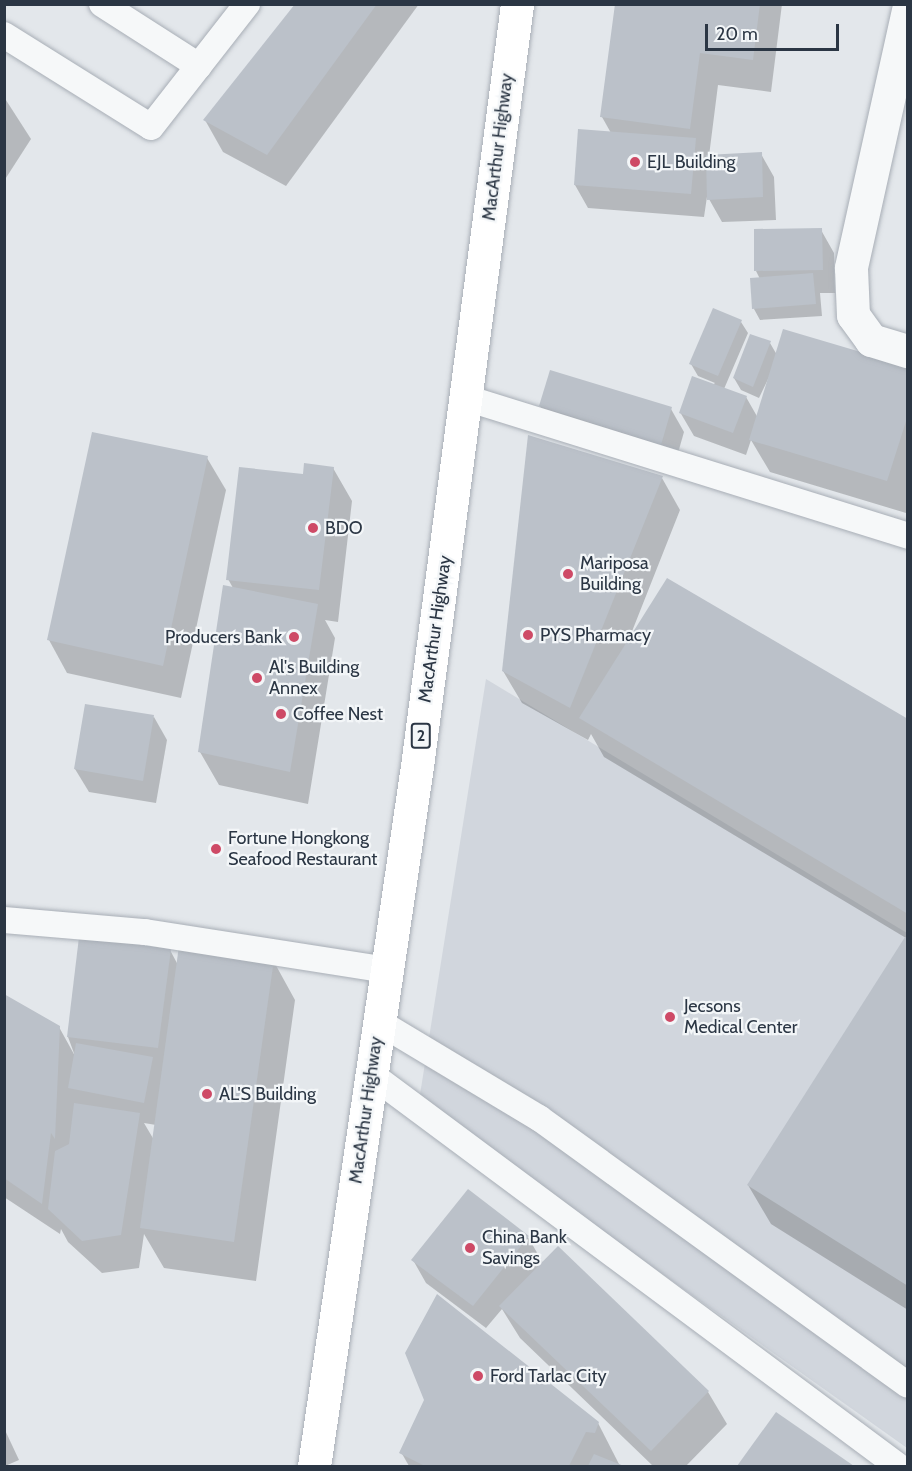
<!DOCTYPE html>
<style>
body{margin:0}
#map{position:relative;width:912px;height:1471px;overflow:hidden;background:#e3e7eb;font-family:Cabin,sans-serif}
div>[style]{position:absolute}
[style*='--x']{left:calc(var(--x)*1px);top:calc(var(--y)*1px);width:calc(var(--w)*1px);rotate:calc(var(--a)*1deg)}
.built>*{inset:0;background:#d1d6dd}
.shadow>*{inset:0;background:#0003}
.building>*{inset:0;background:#bbc1c9}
.roads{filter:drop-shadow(0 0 2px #a8aeb6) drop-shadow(0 0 2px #a8aeb6)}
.service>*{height:26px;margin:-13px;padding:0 13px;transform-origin:13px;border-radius:13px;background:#f6f8f9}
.minor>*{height:33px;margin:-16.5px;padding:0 16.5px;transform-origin:16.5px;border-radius:16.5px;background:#f6f8f9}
.trunk>*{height:33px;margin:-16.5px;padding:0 16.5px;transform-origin:16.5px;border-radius:16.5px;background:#fff}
.dots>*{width:16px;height:16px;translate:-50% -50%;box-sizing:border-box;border:3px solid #f3f6f8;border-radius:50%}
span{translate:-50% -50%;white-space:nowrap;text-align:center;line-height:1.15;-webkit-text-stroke:4.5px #f3f6f8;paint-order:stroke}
.shield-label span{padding:2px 4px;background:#f3f6f8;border:2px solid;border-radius:4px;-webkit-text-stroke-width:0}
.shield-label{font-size:16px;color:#2b3644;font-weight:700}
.street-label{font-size:18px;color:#2b3644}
.poi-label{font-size:18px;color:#2b3644}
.left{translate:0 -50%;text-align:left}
.right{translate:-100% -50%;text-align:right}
.frame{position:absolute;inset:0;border:6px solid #2b3644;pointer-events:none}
.scale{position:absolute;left:705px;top:24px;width:134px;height:27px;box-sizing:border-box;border:3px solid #2b3644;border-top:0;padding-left:8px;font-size:18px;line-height:21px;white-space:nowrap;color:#2b3644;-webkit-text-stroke:4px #f3f6f8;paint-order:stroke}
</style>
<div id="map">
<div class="built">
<div style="clip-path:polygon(486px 679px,907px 933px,907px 1448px,419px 1101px)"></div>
</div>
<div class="shadow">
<div style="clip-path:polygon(297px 4px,419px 4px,286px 186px,223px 152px,205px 120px)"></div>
<div style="clip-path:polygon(616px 4px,782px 4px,771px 92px,718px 85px,709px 156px,761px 154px,774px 177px,776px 220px,722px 222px,709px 199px,708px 190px,704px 217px,588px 208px,575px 185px,611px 133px,602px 117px)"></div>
<div style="clip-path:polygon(4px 97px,31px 139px,4px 181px)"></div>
<div style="clip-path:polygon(821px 230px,834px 253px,835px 293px,820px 293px,822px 316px,760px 320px,754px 309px,760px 279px,756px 271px)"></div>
<div style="clip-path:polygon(741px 322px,748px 333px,724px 389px,746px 397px,758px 418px,771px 373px,759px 398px,741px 390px,734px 378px,770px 343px,777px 355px,908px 368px,906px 513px,770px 472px,751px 440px,746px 455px,694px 436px,680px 412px,715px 383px,698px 376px,691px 364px)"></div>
<div style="clip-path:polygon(540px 406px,671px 409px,684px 432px,674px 467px,554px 429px)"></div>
<div style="clip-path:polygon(207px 458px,226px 490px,181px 698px,67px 673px,49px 640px)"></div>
<div style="clip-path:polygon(333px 468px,352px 501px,338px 622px,325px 620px,335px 638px,308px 804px,219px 785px,200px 752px,233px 588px,228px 579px,304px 475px)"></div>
<div style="clip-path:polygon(662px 478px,680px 510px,629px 639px,908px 721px,908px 1310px,771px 1224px,748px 1185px,906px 938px,604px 757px,591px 734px,588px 740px,522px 703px,503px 671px)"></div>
<div style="clip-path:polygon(154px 717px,167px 740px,156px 803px,89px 792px,75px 769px)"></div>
<div style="clip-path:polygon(evenodd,170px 950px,178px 965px,273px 960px,295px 1000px,256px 1281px,164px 1268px,144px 1234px,139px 1268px,102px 1273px,68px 1242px,61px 1229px,60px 1234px,4px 1197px,4px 996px,59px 1027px,75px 1056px,68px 1037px,170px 950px,144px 1123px,156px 1125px,154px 1140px,144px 1123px)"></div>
<div style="clip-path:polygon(468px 1191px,528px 1237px,543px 1263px,708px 1392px,727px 1424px,686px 1466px,653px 1466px,520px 1338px,502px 1309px,486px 1328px,426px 1283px,413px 1260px)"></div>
<div style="clip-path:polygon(776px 1414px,852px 1466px,739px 1466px)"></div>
<div style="clip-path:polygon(598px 1423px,620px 1466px,409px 1466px,401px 1452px)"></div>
<div style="clip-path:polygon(4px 1428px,19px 1460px,5px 1466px,4px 1466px)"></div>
</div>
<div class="building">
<div style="clip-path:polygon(295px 4px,377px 4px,267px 155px,203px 120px)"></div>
<div style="clip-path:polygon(615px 4px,760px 4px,753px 60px,700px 53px,690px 129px,600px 117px)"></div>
<div style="clip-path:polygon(578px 129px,696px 138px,691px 194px,574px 185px)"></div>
<div style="clip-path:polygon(762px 152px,763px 197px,707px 200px,706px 155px)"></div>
<div style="clip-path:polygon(822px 228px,823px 270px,754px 271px,754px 229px)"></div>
<div style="clip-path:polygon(813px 273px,816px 304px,752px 309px,750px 278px)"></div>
<div style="clip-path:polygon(713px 308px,742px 320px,718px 376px,689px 364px)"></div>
<div style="clip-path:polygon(783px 329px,908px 366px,908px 415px,887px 481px,749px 440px)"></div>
<div style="clip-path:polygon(750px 334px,771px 341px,753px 387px,733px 378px)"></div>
<div style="clip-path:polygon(550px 370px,672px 407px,661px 445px,539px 406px)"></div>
<div style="clip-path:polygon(692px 376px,747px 396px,733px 433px,679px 413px)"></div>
<div style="clip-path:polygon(92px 432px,208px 456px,163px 666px,47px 640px)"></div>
<div style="clip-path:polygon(528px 435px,663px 476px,570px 708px,502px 671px)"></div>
<div style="clip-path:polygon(304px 463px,334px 467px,319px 590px,226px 580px,239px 467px,303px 474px)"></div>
<div style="clip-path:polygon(667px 578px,908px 719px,908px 914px,579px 718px)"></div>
<div style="clip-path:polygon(223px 585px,318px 604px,290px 772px,198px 752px)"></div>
<div style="clip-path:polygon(85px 704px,154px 715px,143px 781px,74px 769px)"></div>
<div style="clip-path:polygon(79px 937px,171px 949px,158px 1048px,67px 1037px)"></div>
<div style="clip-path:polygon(905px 937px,908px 938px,908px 1286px,747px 1185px)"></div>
<div style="clip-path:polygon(179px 946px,274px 959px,234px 1242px,140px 1228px)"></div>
<div style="clip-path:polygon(4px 994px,60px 1026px,55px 1139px,51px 1133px,42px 1204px,4px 1178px)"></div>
<div style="clip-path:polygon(76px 1043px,153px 1057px,144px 1103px,68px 1088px)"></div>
<div style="clip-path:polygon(74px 1103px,140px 1113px,121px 1235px,82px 1241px,48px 1209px,55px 1151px,69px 1144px)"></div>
<div style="clip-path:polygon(468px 1189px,529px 1236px,473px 1306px,411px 1260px)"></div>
<div style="clip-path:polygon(558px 1246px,709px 1391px,651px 1451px,499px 1306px)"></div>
<div style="clip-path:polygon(437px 1294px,599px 1422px,595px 1433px,586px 1432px,569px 1466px,425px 1466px,399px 1453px,424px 1400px,405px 1353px)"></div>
<div style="clip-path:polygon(776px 1412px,854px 1466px,737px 1466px)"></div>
<div style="clip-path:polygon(594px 1454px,624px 1466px,588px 1466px)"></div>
</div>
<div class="roads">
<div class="service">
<div style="--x:102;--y:4;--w:115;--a:32.6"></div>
<div style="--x:4;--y:35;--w:173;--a:32"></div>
<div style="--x:151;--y:127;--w:156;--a:-52"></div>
<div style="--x:466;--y:398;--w:463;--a:17.3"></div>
<div style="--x:4;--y:920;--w:142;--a:4.9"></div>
<div style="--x:145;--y:932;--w:246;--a:8.9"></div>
<div style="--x:379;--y:1022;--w:187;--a:31"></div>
<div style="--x:539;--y:1118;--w:455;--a:35.9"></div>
<div style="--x:372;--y:1075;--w:655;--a:36.63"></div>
</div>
<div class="minor">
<div style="--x:908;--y:10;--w:264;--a:102.5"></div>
<div style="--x:851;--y:268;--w:47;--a:87.6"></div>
<div style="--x:853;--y:315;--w:31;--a:54"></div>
<div style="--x:871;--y:340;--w:39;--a:17"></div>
</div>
<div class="trunk">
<div style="--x:314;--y:1466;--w:708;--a:-81.63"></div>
<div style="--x:417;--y:766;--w:769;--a:-82.52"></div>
</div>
</div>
<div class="dots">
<div style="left:635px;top:162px;background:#ce4a66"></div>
<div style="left:313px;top:528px;background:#ce4a66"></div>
<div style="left:568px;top:574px;background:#ce4a66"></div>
<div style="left:528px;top:635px;background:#ce4a66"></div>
<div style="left:294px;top:637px;background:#ce4a66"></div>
<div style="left:257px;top:678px;background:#ce4a66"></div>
<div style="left:281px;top:714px;background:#ce4a66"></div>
<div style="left:216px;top:849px;background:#ce4a66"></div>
<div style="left:670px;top:1017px;background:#ce4a66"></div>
<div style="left:207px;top:1094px;background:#ce4a66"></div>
<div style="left:470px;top:1248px;background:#ce4a66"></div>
<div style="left:478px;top:1376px;background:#ce4a66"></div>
</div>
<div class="shield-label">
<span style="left:421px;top:736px">2</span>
</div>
<div class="street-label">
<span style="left:498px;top:147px;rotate:-83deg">MacArthur Highway</span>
<span style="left:435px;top:629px;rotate:-82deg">MacArthur Highway</span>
<span style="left:366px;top:1110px;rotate:-82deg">MacArthur Highway</span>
</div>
<div class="poi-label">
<span class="left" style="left:647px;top:162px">EJL Building</span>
<span class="left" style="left:325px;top:528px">BDO</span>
<span class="left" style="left:580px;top:574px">Mariposa<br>Building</span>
<span class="left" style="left:540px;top:635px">PYS Pharmacy</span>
<span class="right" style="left:282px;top:637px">Producers Bank</span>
<span class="left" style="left:269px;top:678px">Al's Building<br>Annex</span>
<span class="left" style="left:293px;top:714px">Coffee Nest</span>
<span class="left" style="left:228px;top:849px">Fortune Hongkong<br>Seafood Restaurant</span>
<span class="left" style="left:684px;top:1017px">Jecsons<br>Medical Center</span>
<span class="left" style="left:219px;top:1094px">AL'S Building</span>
<span class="left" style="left:482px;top:1248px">China Bank<br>Savings</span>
<span class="left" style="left:490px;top:1376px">Ford Tarlac City</span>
</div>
<div class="frame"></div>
<div class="scale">20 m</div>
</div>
